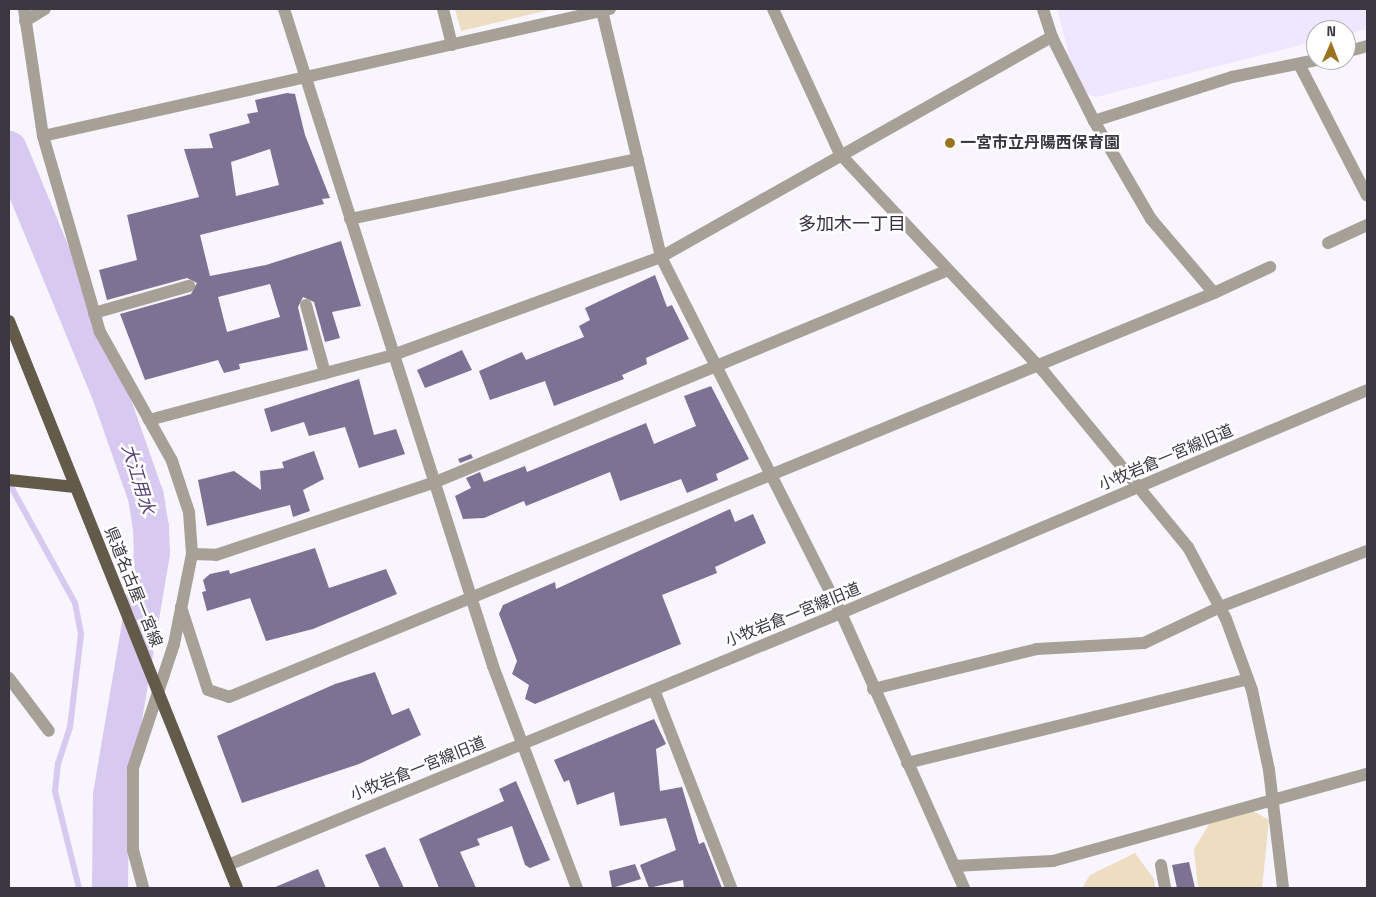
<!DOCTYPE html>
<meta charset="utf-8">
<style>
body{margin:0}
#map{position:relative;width:1376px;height:897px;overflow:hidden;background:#f8f5ff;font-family:"Space Grotesk","Noto Sans JP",sans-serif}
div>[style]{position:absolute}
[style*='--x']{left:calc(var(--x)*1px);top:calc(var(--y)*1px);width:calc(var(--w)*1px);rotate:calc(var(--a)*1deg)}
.built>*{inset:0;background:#efe6ff}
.green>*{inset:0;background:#edddc1}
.stream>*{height:6px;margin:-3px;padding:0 3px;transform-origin:3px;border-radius:3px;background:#d7c9ef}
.river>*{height:36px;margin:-18px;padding:0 18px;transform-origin:18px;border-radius:18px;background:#d7c9ef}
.building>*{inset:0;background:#7e7294}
.minor>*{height:12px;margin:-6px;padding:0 6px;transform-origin:6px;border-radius:6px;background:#a6a097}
.major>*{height:12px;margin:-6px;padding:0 6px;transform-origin:6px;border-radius:6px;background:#635a4a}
.dots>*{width:14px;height:14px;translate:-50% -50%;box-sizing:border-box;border:2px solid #fff;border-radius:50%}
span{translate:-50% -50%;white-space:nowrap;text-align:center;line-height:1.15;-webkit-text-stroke:5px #fff;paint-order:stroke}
.poi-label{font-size:16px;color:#3a3740;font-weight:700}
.left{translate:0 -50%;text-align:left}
.street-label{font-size:16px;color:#3a3740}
.neighbourhood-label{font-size:18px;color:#362f41}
.water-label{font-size:18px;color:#574375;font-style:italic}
.frame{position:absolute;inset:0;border:10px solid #3a3740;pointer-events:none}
.north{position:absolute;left:1306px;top:20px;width:50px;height:50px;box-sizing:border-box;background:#fff;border:1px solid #b0afb3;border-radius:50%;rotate:1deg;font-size:14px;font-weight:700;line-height:20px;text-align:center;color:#3a3740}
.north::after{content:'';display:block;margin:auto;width:18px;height:22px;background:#9c7421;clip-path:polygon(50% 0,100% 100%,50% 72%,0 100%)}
</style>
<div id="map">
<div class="built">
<div style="clip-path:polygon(1057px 9px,1367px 9px,1367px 29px,1346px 34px,1346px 30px,1316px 30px,1316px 41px,1096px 97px,1079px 92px)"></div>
</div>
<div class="green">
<div style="clip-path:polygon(455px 9px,553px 9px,461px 31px)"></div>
<div style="clip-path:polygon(1253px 811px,1269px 820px,1262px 888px,1198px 888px,1194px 849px,1211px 821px)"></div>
<div style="clip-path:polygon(1135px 853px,1154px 879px,1155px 888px,1082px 888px,1090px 875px)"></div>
</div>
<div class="stream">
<div style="--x:9;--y:483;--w:137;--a:61.2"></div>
<div style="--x:75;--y:603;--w:32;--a:79"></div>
<div style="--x:81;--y:634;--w:94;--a:96.7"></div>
<div style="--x:70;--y:727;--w:38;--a:108"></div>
<div style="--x:58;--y:763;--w:28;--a:96"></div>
<div style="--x:55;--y:791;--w:100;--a:76.1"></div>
</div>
<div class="river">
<div style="--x:9;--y:149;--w:268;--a:67.6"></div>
<div style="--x:111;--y:397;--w:106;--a:70.7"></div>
<div style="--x:146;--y:497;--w:30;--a:81"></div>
<div style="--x:151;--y:527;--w:26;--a:88"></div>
<div style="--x:152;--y:553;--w:246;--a:99.6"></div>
<div style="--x:111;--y:796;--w:92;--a:90.6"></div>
</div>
<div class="building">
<div style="clip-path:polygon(evenodd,287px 93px,295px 94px,305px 135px,330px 198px,322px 199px,324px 204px,200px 235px,210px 276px,266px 265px,341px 241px,361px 306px,332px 312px,340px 338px,325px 342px,314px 302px,303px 297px,298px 307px,308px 350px,239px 364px,240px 369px,224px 373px,218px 360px,145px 380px,120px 314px,191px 294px,197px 283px,187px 278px,107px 300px,99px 270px,137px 260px,127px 215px,199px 197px,184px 149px,213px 148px,209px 134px,250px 123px,247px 114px,258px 112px,255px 100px,287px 93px,270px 149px,279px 185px,236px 196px,231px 162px,270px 149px,287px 93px,270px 284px,280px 317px,227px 332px,218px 297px,270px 284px)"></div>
<div style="clip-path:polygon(655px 275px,667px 307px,672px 305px,689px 339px,646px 358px,647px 364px,622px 375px,624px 379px,554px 406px,545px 381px,490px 400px,479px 371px,522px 352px,526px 360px,584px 337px,579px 326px,590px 320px,585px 308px)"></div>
<div style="clip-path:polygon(462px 350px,472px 370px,425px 388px,417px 370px)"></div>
<div style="clip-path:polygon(359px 379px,374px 435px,396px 429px,405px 454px,359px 468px,345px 427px,309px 436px,304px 422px,271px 432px,264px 409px)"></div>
<div style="clip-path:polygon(711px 386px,749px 459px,716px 474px,718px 480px,687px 493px,681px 479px,620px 501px,610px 472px,526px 506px,524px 501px,484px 518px,463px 519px,455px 496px,471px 488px,466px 478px,480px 472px,484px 482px,525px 466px,527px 472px,646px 423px,654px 444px,696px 426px,684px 396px)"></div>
<div style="clip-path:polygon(314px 451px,324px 479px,303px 490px,310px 511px,293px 517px,290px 505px,207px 526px,198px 480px,234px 471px,261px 490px,260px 471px,284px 468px,282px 462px)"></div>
<div style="clip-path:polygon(471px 454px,473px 458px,460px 463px,458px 459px)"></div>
<div style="clip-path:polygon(730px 509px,735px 522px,753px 514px,766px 543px,715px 567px,717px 573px,662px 595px,681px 644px,535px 704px,525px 699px,529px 685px,512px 674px,517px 661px,499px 614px,503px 605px,555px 582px,556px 589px)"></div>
<div style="clip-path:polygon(315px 548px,329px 588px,386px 569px,397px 594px,313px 629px,266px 641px,250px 598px,207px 611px,202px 592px,206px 591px,203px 580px,210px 574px,229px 570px,230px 574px)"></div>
<div style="clip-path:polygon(375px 672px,392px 715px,409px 708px,421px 735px,359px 764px,242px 803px,217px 736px,335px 684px)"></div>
<div style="clip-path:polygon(654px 719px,666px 744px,656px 749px,660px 791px,682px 787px,699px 844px,704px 842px,722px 888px,684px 888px,683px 880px,649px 888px,640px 865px,676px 850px,666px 818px,620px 826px,614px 792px,577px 805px,569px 780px,564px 782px,554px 760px)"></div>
<div style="clip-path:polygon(516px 781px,550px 860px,530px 868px,525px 865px,512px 826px,477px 839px,480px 845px,460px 852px,476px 888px,439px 888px,419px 839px,504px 801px,499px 789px)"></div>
<div style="clip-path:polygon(385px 847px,404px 888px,380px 888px,365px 855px)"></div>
<div style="clip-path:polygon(1189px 862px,1195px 888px,1177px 888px,1172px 865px)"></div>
<div style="clip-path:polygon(635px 864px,641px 879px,612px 888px,609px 871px)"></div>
<div style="clip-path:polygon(318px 869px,326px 888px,273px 888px)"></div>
</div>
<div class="minor">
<div style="--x:24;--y:9;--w:128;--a:81.5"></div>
<div style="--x:43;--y:136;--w:204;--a:73.8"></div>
<div style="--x:100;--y:332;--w:148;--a:60.8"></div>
<div style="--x:172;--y:461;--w:54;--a:71.6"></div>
<div style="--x:189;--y:512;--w:42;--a:85.9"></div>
<div style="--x:192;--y:554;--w:92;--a:101.3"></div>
<div style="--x:174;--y:644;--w:131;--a:108.3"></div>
<div style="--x:133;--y:768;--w:82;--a:90"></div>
<div style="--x:133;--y:850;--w:39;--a:75"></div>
<div style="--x:284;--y:9;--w:689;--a:72.35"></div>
<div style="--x:493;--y:666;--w:237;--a:69.3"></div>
<div style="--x:443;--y:9;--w:37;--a:76"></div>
<div style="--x:773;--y:9;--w:160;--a:65.2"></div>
<div style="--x:840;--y:154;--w:299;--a:46.9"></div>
<div style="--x:1044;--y:372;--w:227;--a:50.6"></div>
<div style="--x:1188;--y:547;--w:81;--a:62.2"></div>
<div style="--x:1226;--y:619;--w:76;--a:69.9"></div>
<div style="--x:1252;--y:690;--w:82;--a:78"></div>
<div style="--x:1269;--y:770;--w:119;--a:83.2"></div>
<div style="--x:602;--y:11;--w:253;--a:76.5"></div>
<div style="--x:661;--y:257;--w:399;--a:63.2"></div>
<div style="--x:841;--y:613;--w:301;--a:65.9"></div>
<div style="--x:25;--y:21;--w:23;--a:-31"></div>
<div style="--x:1346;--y:52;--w:22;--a:-16"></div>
<div style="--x:1299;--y:64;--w:148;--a:62.7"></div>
<div style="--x:1094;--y:121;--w:145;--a:-17.7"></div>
<div style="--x:1232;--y:77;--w:86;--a:-11.4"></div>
<div style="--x:43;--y:136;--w:581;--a:-12.63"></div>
<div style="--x:350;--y:219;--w:294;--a:-11.8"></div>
<div style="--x:1328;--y:243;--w:43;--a:-24.8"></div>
<div style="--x:1214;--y:293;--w:62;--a:-24.9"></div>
<div style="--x:306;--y:305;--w:71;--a:74.4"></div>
<div style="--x:94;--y:313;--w:99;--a:-15.9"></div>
<div style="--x:149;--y:420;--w:253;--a:-14.9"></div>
<div style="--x:393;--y:355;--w:285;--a:-20.1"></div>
<div style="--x:661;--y:257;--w:449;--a:-29.4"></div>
<div style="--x:192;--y:554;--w:24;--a:2"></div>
<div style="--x:216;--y:555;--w:229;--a:-18.4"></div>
<div style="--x:433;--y:483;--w:555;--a:-22.45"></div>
<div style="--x:181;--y:607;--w:87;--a:72"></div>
<div style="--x:208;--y:690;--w:22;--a:18"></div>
<div style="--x:229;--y:697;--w:1065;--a:-22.3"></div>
<div style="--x:1214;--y:293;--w:97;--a:-130.4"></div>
<div style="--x:1151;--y:219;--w:113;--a:-120.2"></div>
<div style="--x:1094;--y:121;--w:94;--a:-116.6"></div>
<div style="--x:1052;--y:37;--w:29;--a:-108"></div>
<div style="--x:9;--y:678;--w:66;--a:53"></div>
<div style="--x:873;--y:689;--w:169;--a:-13.7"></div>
<div style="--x:1037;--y:649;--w:107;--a:-3.2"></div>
<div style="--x:1144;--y:643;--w:84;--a:-25.3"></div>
<div style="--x:1220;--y:607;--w:157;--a:-20.9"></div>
<div style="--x:654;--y:690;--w:212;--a:68.7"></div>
<div style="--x:907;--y:763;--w:351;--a:-13.8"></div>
<div style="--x:228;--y:865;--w:663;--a:-22.35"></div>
<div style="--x:841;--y:613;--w:571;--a:-22.97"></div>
<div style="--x:1161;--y:865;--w:23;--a:80"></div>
<div style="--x:954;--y:866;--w:99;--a:-2.9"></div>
<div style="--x:1053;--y:861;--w:326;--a:-15.5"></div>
</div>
<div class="major">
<div style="--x:9;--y:321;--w:611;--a:68.09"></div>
<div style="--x:9;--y:480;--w:66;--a:6.1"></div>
</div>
<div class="dots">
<div style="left:950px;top:143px;background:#9c7421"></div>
</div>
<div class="poi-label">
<span class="left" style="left:960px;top:143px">一宮市立丹陽西保育園</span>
</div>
<div class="street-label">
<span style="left:1166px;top:458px;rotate:-23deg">小牧岩倉一宮線旧道</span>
<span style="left:133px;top:587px;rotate:68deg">県道名古屋一宮線</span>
<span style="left:793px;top:615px;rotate:-22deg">小牧岩倉一宮線旧道</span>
<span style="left:418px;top:769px;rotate:-22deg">小牧岩倉一宮線旧道</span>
</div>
<div class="neighbourhood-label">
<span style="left:852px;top:224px">多加木一丁目</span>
</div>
<div class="water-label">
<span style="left:138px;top:479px;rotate:73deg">大江用水</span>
</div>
<div class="frame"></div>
<div class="north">N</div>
</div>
